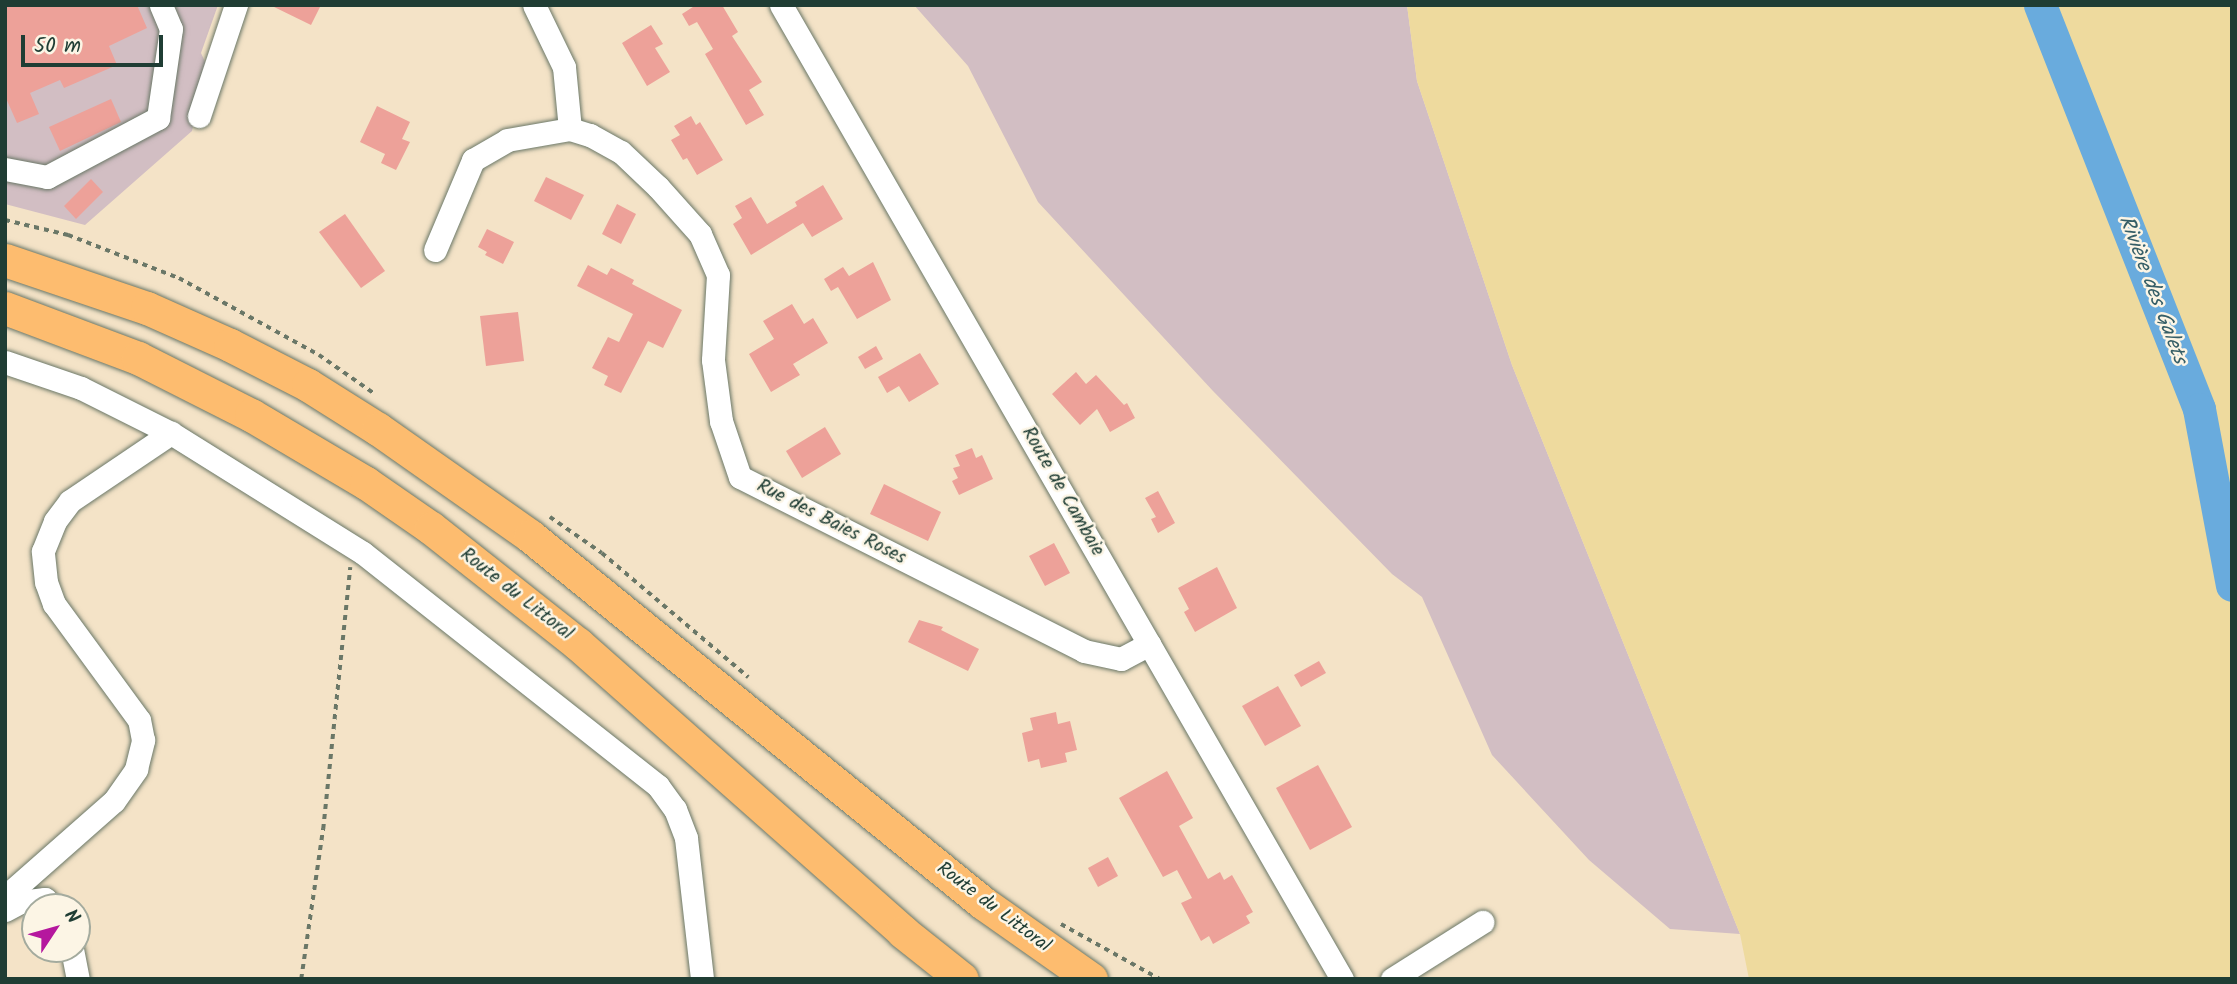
<!DOCTYPE html>
<meta charset="utf-8">
<style>
body{margin:0}
#map{position:relative;width:2237px;height:984px;overflow:hidden;background:#f4e3c7;font-family:Kalam,sans-serif}
div>[style]{position:absolute}
[style*='--x']{left:calc(var(--x)*1px);top:calc(var(--y)*1px);width:calc(var(--w)*1px);rotate:calc(var(--a)*1deg)}
.industrial>*{inset:0;background:#d2bec3}
.sand>*{inset:0;background:#eeda9e}
.river>*{height:33px;margin:-16.5px;padding:0 16.5px;transform-origin:16.5px;border-radius:16.5px;background:#69abdd}
.building>*{inset:0;background:#eda199}
.path>*{height:3.5px;margin-top:-1.75px;transform-origin:0;background:repeating-linear-gradient(90deg,#6a7767 0 5px,transparent 0 10px)}
.roads{filter:drop-shadow(0 0 2px #6a7767) drop-shadow(0 0 2px #6a7767)}
.minor>*{height:23px;margin:-11.5px;padding:0 11.5px;transform-origin:11.5px;border-radius:11.5px;background:#fff}
.highway>*{height:33px;margin:-16.5px;padding:0 16.5px;transform-origin:16.5px;border-radius:16.5px;background:#fdbc6f}
span{translate:-50% -50%;white-space:nowrap;text-align:center;line-height:1.15;-webkit-text-stroke:5px #fcf5e5;paint-order:stroke}
.street-label{font-size:19px;color:#1f3d34}
.water-label{font-size:21px;color:#355e67;font-style:italic}
.frame{position:absolute;inset:0;border:7px solid #1f3d34;pointer-events:none}
.north{position:absolute;left:21px;top:893px;width:70px;height:70px;box-sizing:border-box;background:#fcf5e5;border:2px solid #a4ab9e;border-radius:50%;rotate:54deg;font-size:19px;font-weight:700;line-height:28px;text-align:center;color:#1f3d34}
.north::after{content:'';display:block;margin:auto;width:24px;height:32px;background:#b5179e;clip-path:polygon(50% 0,100% 100%,50% 72%,0 100%)}
.scale{position:absolute;left:21px;top:35px;width:142px;height:32px;box-sizing:border-box;border:4px solid #1f3d34;border-top:0;padding-left:9px;font-size:21px;line-height:24px;white-space:nowrap;color:#1f3d34;-webkit-text-stroke:5px #fcf5e5;paint-order:stroke}
</style>
<div id="map">
<div class="industrial">
<div style="clip-path:polygon(5px 5px,218px 5px,201px 53px,207px 66px,192px 131px,85px 225px,5px 204px)"></div>
<div style="clip-path:polygon(914px 5px,1407px 5px,1417px 81px,1512px 365px,1740px 934px,1670px 929px,1589px 860px,1492px 755px,1422px 597px,1392px 574px,1213px 391px,1038px 202px,968px 66px)"></div>
</div>
<div class="sand">
<div style="clip-path:polygon(1407px 5px,2232px 5px,2232px 979px,1749px 979px,1740px 934px,1512px 365px,1417px 81px)"></div>
</div>
<div class="river">
<div style="--x:2040;--y:5;--w:434;--a:68.5"></div>
<div style="--x:2199;--y:409;--w:179;--a:79.4"></div>
</div>
<div class="building">
<div style="clip-path:polygon(5px 5px,137px 5px,147px 28px,109px 46px,117px 65px,64px 88px,60px 80px,30px 93px,39px 114px,17px 123px,5px 96px)"></div>
<div style="clip-path:polygon(270px 5px,321px 5px,311px 25px)"></div>
<div style="clip-path:polygon(696px 5px,722px 5px,738px 32px,732px 36px,762px 82px,749px 90px,764px 115px,746px 125px,705px 54px,713px 49px,697px 22px,689px 26px,682px 14px)"></div>
<div style="clip-path:polygon(651px 25px,663px 44px,655px 48px,670px 72px,647px 86px,622px 43px)"></div>
<div style="clip-path:polygon(111px 99px,121px 122px,60px 151px,49px 127px)"></div>
<div style="clip-path:polygon(377px 106px,410px 122px,402px 139px,410px 142px,396px 170px,381px 163px,385px 154px,360px 142px)"></div>
<div style="clip-path:polygon(691px 116px,696px 125px,700px 122px,723px 160px,697px 175px,687px 158px,683px 160px,671px 140px,680px 135px,674px 126px)"></div>
<div style="clip-path:polygon(546px 177px,584px 195px,571px 220px,534px 201px)"></div>
<div style="clip-path:polygon(91px 179px,103px 192px,76px 219px,64px 206px)"></div>
<div style="clip-path:polygon(823px 185px,843px 219px,812px 237px,803px 223px,751px 255px,733px 224px,742px 218px,735px 206px,751px 197px,767px 224px,797px 206px,795px 202px)"></div>
<div style="clip-path:polygon(617px 204px,636px 214px,621px 244px,602px 234px)"></div>
<div style="clip-path:polygon(345px 214px,385px 271px,361px 288px,319px 232px)"></div>
<div style="clip-path:polygon(487px 229px,514px 242px,503px 264px,485px 255px,487px 252px,478px 247px)"></div>
<div style="clip-path:polygon(873px 262px,891px 300px,857px 319px,838px 287px,831px 291px,824px 279px,843px 267px,849px 276px)"></div>
<div style="clip-path:polygon(588px 265px,607px 275px,611px 268px,634px 280px,632px 284px,682px 310px,663px 348px,648px 341px,621px 393px,604px 385px,608px 376px,592px 368px,608px 337px,619px 342px,633px 314px,577px 286px)"></div>
<div style="clip-path:polygon(792px 304px,804px 324px,813px 318px,828px 343px,793px 364px,800px 375px,771px 392px,749px 354px,774px 339px,763px 321px)"></div>
<div style="clip-path:polygon(518px 312px,524px 361px,486px 366px,480px 316px)"></div>
<div style="clip-path:polygon(876px 346px,883px 359px,865px 369px,858px 357px)"></div>
<div style="clip-path:polygon(920px 353px,939px 384px,909px 402px,899px 386px,887px 393px,878px 377px)"></div>
<div style="clip-path:polygon(1076px 372px,1086px 384px,1096px 375px,1124px 405px,1127px 403px,1135px 418px,1110px 432px,1097px 409px,1080px 425px,1052px 394px)"></div>
<div style="clip-path:polygon(825px 427px,841px 454px,802px 478px,786px 451px)"></div>
<div style="clip-path:polygon(972px 448px,976px 458px,982px 455px,993px 479px,959px 495px,952px 481px,958px 478px,953px 468px,960px 466px,955px 455px)"></div>
<div style="clip-path:polygon(884px 484px,941px 512px,928px 541px,870px 514px)"></div>
<div style="clip-path:polygon(1158px 491px,1175px 523px,1158px 533px,1151px 519px,1156px 517px,1145px 498px)"></div>
<div style="clip-path:polygon(1054px 543px,1070px 573px,1045px 586px,1029px 556px)"></div>
<div style="clip-path:polygon(1217px 567px,1237px 608px,1195px 632px,1184px 612px,1189px 609px,1178px 588px)"></div>
<div style="clip-path:polygon(919px 620px,943px 627px,941px 630px,979px 649px,968px 671px,908px 642px)"></div>
<div style="clip-path:polygon(1319px 661px,1326px 673px,1301px 687px,1294px 675px)"></div>
<div style="clip-path:polygon(1278px 686px,1301px 726px,1265px 746px,1242px 706px)"></div>
<div style="clip-path:polygon(1056px 712px,1058px 724px,1070px 721px,1077px 750px,1065px 753px,1067px 762px,1041px 768px,1039px 759px,1028px 762px,1022px 733px,1033px 730px,1030px 718px)"></div>
<div style="clip-path:polygon(1318px 765px,1352px 827px,1310px 850px,1276px 788px)"></div>
<div style="clip-path:polygon(1167px 771px,1193px 818px,1179px 826px,1208px 879px,1220px 872px,1224px 880px,1232px 875px,1253px 912px,1246px 916px,1250px 923px,1213px 944px,1209px 936px,1201px 941px,1181px 903px,1192px 898px,1177px 870px,1163px 877px,1119px 798px)"></div>
<div style="clip-path:polygon(1108px 857px,1118px 876px,1098px 887px,1088px 868px)"></div>
</div>
<div class="path">
<div style="--x:5;--y:220;--w:65;--a:13.4"></div>
<div style="--x:68;--y:235;--w:119;--a:21.2"></div>
<div style="--x:179;--y:278;--w:160;--a:28.8"></div>
<div style="--x:319;--y:355;--w:68;--a:34.9"></div>
<div style="--x:550;--y:517;--w:63;--a:34.7"></div>
<div style="--x:602;--y:553;--w:192;--a:40.3"></div>
<div style="--x:1061;--y:924;--w:113;--a:29.1"></div>
<div style="--x:301;--y:979;--w:152;--a:-81.7"></div>
<div style="--x:323;--y:829;--w:263;--a:-84.1"></div>
</div>
<div class="roads">
<div class="minor">
<div style="--x:534;--y:5;--w:69;--a:64.2"></div>
<div style="--x:564;--y:67;--w:62;--a:84.5"></div>
<div style="--x:570;--y:129;--w:21;--a:17"></div>
<div style="--x:590;--y:135;--w:35;--a:29"></div>
<div style="--x:621;--y:152;--w:51;--a:43.4"></div>
<div style="--x:658;--y:187;--w:63;--a:48.2"></div>
<div style="--x:700;--y:234;--w:45;--a:66.3"></div>
<div style="--x:718;--y:275;--w:85;--a:93.4"></div>
<div style="--x:713;--y:360;--w:62;--a:82.5"></div>
<div style="--x:721;--y:421;--w:59;--a:71.3"></div>
<div style="--x:740;--y:477;--w:386;--a:26.8"></div>
<div style="--x:1084;--y:651;--w:38;--a:12"></div>
<div style="--x:1121;--y:659;--w:32;--a:-28"></div>
<div style="--x:781;--y:5;--w:1124;--a:60.06"></div>
<div style="--x:199;--y:116;--w:117;--a:-71.6"></div>
<div style="--x:5;--y:169;--w:43;--a:10.8"></div>
<div style="--x:47;--y:177;--w:126;--a:-28"></div>
<div style="--x:158;--y:118;--w:90;--a:-81.7"></div>
<div style="--x:171;--y:29;--w:26;--a:-113"></div>
<div style="--x:435;--y:250;--w:98;--a:-67.1"></div>
<div style="--x:473;--y:160;--w:39;--a:-30"></div>
<div style="--x:507;--y:140;--w:64;--a:-9.9"></div>
<div style="--x:5;--y:362;--w:80;--a:18.9"></div>
<div style="--x:81;--y:388;--w:101;--a:26.6"></div>
<div style="--x:171;--y:433;--w:226;--a:32"></div>
<div style="--x:363;--y:553;--w:376;--a:38.3"></div>
<div style="--x:658;--y:786;--w:29;--a:54"></div>
<div style="--x:675;--y:809;--w:31;--a:69"></div>
<div style="--x:686;--y:838;--w:142;--a:83.5"></div>
<div style="--x:5;--y:897;--w:145;--a:-41.4"></div>
<div style="--x:114;--y:801;--w:39;--a:-55"></div>
<div style="--x:136;--y:769;--w:30;--a:-76"></div>
<div style="--x:143;--y:740;--w:20;--a:-101"></div>
<div style="--x:139;--y:720;--w:144;--a:-126.2"></div>
<div style="--x:54;--y:604;--w:23;--a:-110"></div>
<div style="--x:46;--y:582;--w:31;--a:-96"></div>
<div style="--x:43;--y:551;--w:32;--a:-68"></div>
<div style="--x:55;--y:521;--w:25;--a:-53"></div>
<div style="--x:70;--y:501;--w:122;--a:-34"></div>
<div style="--x:5;--y:910;--w:17;--a:-28"></div>
<div style="--x:20;--y:902;--w:25;--a:-7"></div>
<div style="--x:45;--y:899;--w:11;--a:45"></div>
<div style="--x:72;--y:949;--w:31;--a:79"></div>
<div style="--x:1392;--y:979;--w:107;--a:-32.3"></div>
</div>
<div class="highway">
<div style="--x:5;--y:260;--w:150;--a:18.7"></div>
<div style="--x:147;--y:308;--w:91;--a:24"></div>
<div style="--x:230;--y:345;--w:88;--a:27.1"></div>
<div style="--x:308;--y:385;--w:83;--a:32.2"></div>
<div style="--x:378;--y:429;--w:186;--a:35.1"></div>
<div style="--x:530;--y:536;--w:583;--a:39.01"></div>
<div style="--x:983;--y:903;--w:132;--a:35.1"></div>
<div style="--x:5;--y:308;--w:142;--a:20.6"></div>
<div style="--x:138;--y:358;--w:127;--a:26.8"></div>
<div style="--x:251;--y:415;--w:134;--a:30.6"></div>
<div style="--x:366;--y:483;--w:79;--a:34.7"></div>
<div style="--x:431;--y:528;--w:187;--a:38.3"></div>
<div style="--x:578;--y:644;--w:434;--a:41.5"></div>
<div style="--x:903;--y:932;--w:75;--a:38.5"></div>
</div>
</div>
<div class="street-label">
<span style="left:1062px;top:492px;rotate:60deg">Route de Cambaie</span>
<span style="left:831px;top:523px;rotate:27deg">Rue des Baies Roses</span>
<span style="left:516px;top:595px;rotate:38deg">Route du Littoral</span>
<span style="left:993px;top:908px;rotate:37deg">Route du Littoral</span>
</div>
<div class="water-label">
<span style="left:2152px;top:290px;rotate:69deg">Rivière des Galets</span>
</div>
<div class="frame"></div>
<div class="north">N</div>
<div class="scale">50 m</div>
</div>
